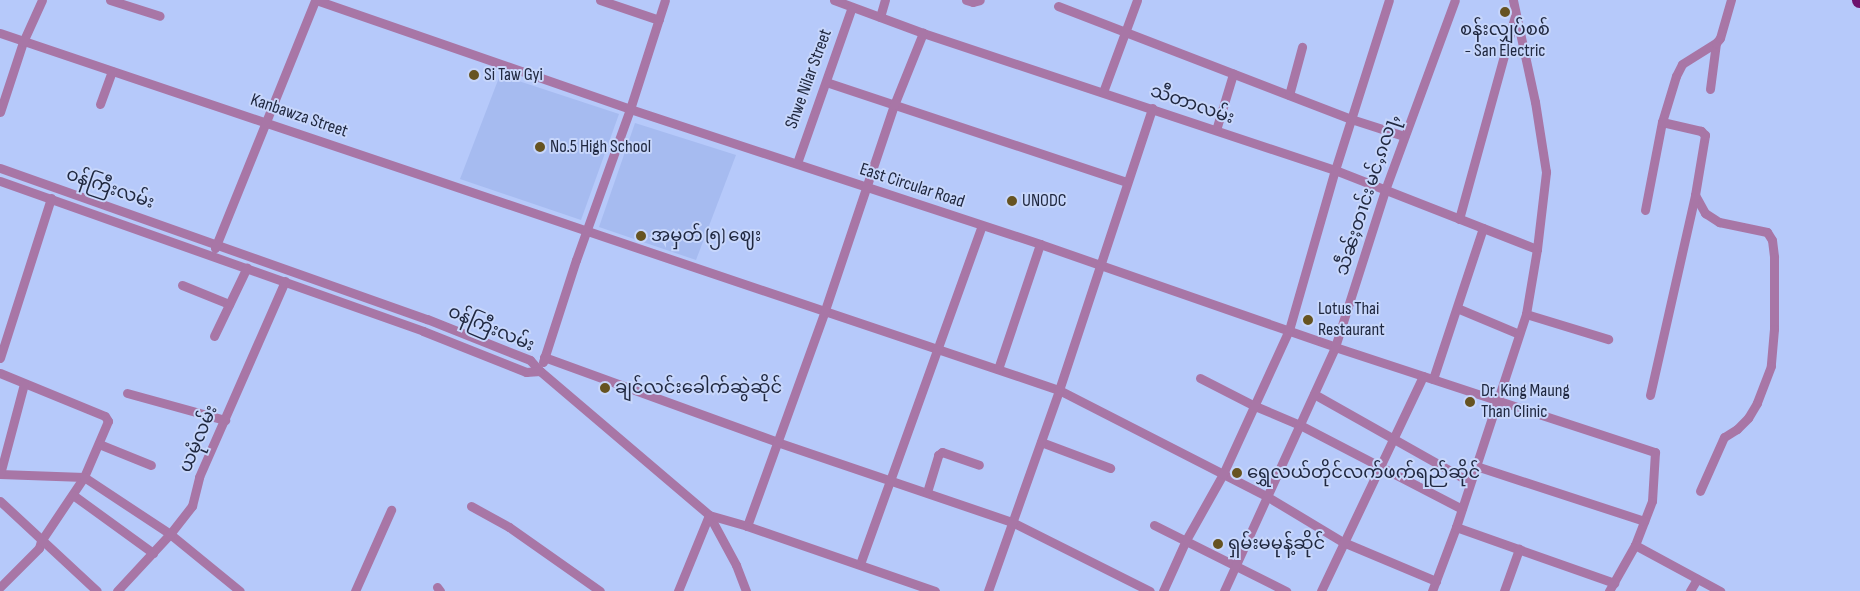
<!DOCTYPE html>
<meta charset="utf-8">
<style>
body{margin:0}
#map{position:relative;width:1860px;height:591px;overflow:hidden;background:#b6c9fa;font-family:"Sofia Sans Condensed","Noto Sans Myanmar",sans-serif}
div>[style]{position:absolute}
[style*='--x']{left:calc(var(--x)*1px);top:calc(var(--y)*1px);width:calc(var(--w)*1px);rotate:calc(var(--a)*1deg)}
.built>*{inset:0;background:#a6bbf0}
.street>*{height:9px;margin:-4.5px;padding:0 4.5px;transform-origin:4.5px;border-radius:4.5px;background:#a876a6}
.highway>*{height:15px;margin:-7.5px;padding:0 7.5px;transform-origin:7.5px;border-radius:7.5px;background:#6d126d}
.dots>*{width:14px;height:14px;translate:-50% -50%;box-sizing:border-box;border:2px solid #c7d6fb;border-radius:50%}
span{translate:-50% -50%;white-space:nowrap;text-align:center;line-height:1.15;-webkit-text-stroke:4px #c7d6fb;paint-order:stroke}
.poi-label{font-size:18px;color:#202840}
.left{translate:0 -50%;text-align:left}
.street-label{font-size:18px;color:#202840}
</style>
<div id="map">
<div class="built">
<div style="clip-path:polygon(500px 75px,619px 114px,581px 220px,460px 179px)"></div>
<div style="clip-path:polygon(635px 123px,736px 155px,696px 260px,599px 227px)"></div>
</div>
<div class="street">
<div style="--x:110;--y:0;--w:52;--a:17.7"></div>
<div style="--x:316;--y:0;--w:332;--a:19.1"></div>
<div style="--x:630;--y:109;--w:432;--a:18.2"></div>
<div style="--x:1040;--y:244;--w:312;--a:19.2"></div>
<div style="--x:1335;--y:347;--w:337;--a:18.2"></div>
<div style="--x:1655;--y:452;--w:49;--a:93.5"></div>
<div style="--x:1652;--y:501;--w:47;--a:111.1"></div>
<div style="--x:1635;--y:545;--w:53;--a:119.5"></div>
<div style="--x:600;--y:0;--w:62;--a:18.7"></div>
<div style="--x:834;--y:0;--w:95;--a:20.3"></div>
<div style="--x:923;--y:33;--w:434;--a:18.4"></div>
<div style="--x:1335;--y:170;--w:217;--a:21.4"></div>
<div style="--x:966;--y:0;--w:7;--a:16"></div>
<div style="--x:973;--y:2;--w:7;--a:-16"></div>
<div style="--x:1058;--y:6;--w:314;--a:21.1"></div>
<div style="--x:1351;--y:119;--w:56;--a:17.8"></div>
<div style="--x:880;--y:17;--w:18;--a:-74"></div>
<div style="--x:0;--y:33;--w:1118;--a:18.63"></div>
<div style="--x:1059;--y:390;--w:235;--a:27.1"></div>
<div style="--x:1268;--y:497;--w:87;--a:31"></div>
<div style="--x:1343;--y:542;--w:101;--a:22.8"></div>
<div style="--x:826;--y:82;--w:316;--a:18.4"></div>
<div style="--x:1710;--y:89;--w:46;--a:-82.6"></div>
<div style="--x:1103;--y:92;--w:98;--a:-69.7"></div>
<div style="--x:1289;--y:95;--w:50;--a:-74.8"></div>
<div style="--x:100;--y:104;--w:35;--a:-70"></div>
<div style="--x:0;--y:112;--w:74;--a:-71.8"></div>
<div style="--x:23;--y:42;--w:46;--a:-65.7"></div>
<div style="--x:1216;--y:130;--w:59;--a:-73.1"></div>
<div style="--x:797;--y:163;--w:165;--a:-70.6"></div>
<div style="--x:0;--y:168;--w:453;--a:19.5"></div>
<div style="--x:427;--y:319;--w:111;--a:21.7"></div>
<div style="--x:530;--y:360;--w:15;--a:48"></div>
<div style="--x:540;--y:371;--w:222;--a:40.4"></div>
<div style="--x:709;--y:515;--w:57;--a:61.6"></div>
<div style="--x:736;--y:565;--w:28;--a:69"></div>
<div style="--x:0;--y:181;--w:449;--a:19.5"></div>
<div style="--x:423;--y:331;--w:111;--a:21.7"></div>
<div style="--x:526;--y:372;--w:14;--a:-4"></div>
<div style="--x:1695;--y:195;--w:21;--a:61"></div>
<div style="--x:1705;--y:213;--w:17;--a:33"></div>
<div style="--x:1719;--y:222;--w:49;--a:11.8"></div>
<div style="--x:1767;--y:232;--w:9;--a:58"></div>
<div style="--x:1772;--y:240;--w:17;--a:83"></div>
<div style="--x:1774;--y:257;--w:72;--a:90"></div>
<div style="--x:1774;--y:329;--w:37;--a:95"></div>
<div style="--x:1771;--y:366;--w:40;--a:111"></div>
<div style="--x:1757;--y:403;--w:17;--a:121"></div>
<div style="--x:1748;--y:418;--w:16;--a:135"></div>
<div style="--x:1737;--y:429;--w:15;--a:148"></div>
<div style="--x:1724;--y:437;--w:59;--a:114"></div>
<div style="--x:1645;--y:210;--w:90;--a:-79.1"></div>
<div style="--x:1662;--y:122;--w:48;--a:-73.1"></div>
<div style="--x:1676;--y:76;--w:13;--a:-63"></div>
<div style="--x:1682;--y:64;--w:40;--a:-32"></div>
<div style="--x:1716;--y:43;--w:6;--a:-51"></div>
<div style="--x:1720;--y:38;--w:40;--a:-74"></div>
<div style="--x:1459;--y:219;--w:212;--a:-74.6"></div>
<div style="--x:215;--y:248;--w:267;--a:-68"></div>
<div style="--x:182;--y:285;--w:51;--a:22"></div>
<div style="--x:1457;--y:308;--w:67;--a:22.8"></div>
<div style="--x:1526;--y:314;--w:86;--a:17"></div>
<div style="--x:214;--y:336;--w:76;--a:-64.4"></div>
<div style="--x:544;--y:357;--w:248;--a:20"></div>
<div style="--x:777;--y:442;--w:248;--a:18.8"></div>
<div style="--x:1012;--y:522;--w:154;--a:26.6"></div>
<div style="--x:0;--y:358;--w:168;--a:-72.3"></div>
<div style="--x:543;--y:362;--w:107;--a:-72.1"></div>
<div style="--x:576;--y:260;--w:160;--a:-70.3"></div>
<div style="--x:630;--y:109;--w:114;--a:-72.2"></div>
<div style="--x:998;--y:369;--w:132;--a:-71.4"></div>
<div style="--x:0;--y:373;--w:113;--a:22.3"></div>
<div style="--x:105;--y:416;--w:6;--a:59"></div>
<div style="--x:108;--y:421;--w:61;--a:113.2"></div>
<div style="--x:84;--y:477;--w:77;--a:123.9"></div>
<div style="--x:41;--y:541;--w:7;--a:106"></div>
<div style="--x:39;--y:548;--w:55;--a:135"></div>
<div style="--x:1200;--y:378;--w:62;--a:27"></div>
<div style="--x:1255;--y:406;--w:49;--a:22.9"></div>
<div style="--x:1300;--y:425;--w:182;--a:27.4"></div>
<div style="--x:1433;--y:379;--w:159;--a:-71.7"></div>
<div style="--x:127;--y:393;--w:102;--a:15.4"></div>
<div style="--x:1314;--y:394;--w:179;--a:29.4"></div>
<div style="--x:1650;--y:395;--w:205;--a:-77.3"></div>
<div style="--x:1695;--y:195;--w:61;--a:-80.5"></div>
<div style="--x:1705;--y:135;--w:6;--a:-135"></div>
<div style="--x:1701;--y:131;--w:40;--a:-167"></div>
<div style="--x:1041;--y:442;--w:74;--a:20.6"></div>
<div style="--x:99;--y:444;--w:56;--a:22"></div>
<div style="--x:1476;--y:466;--w:177;--a:18.1"></div>
<div style="--x:0;--y:474;--w:84;--a:2"></div>
<div style="--x:84;--y:477;--w:103;--a:33.5"></div>
<div style="--x:170;--y:534;--w:90;--a:39.2"></div>
<div style="--x:0;--y:474;--w:93;--a:-75.1"></div>
<div style="--x:927;--y:492;--w:39;--a:-73"></div>
<div style="--x:938;--y:455;--w:5;--a:-37"></div>
<div style="--x:942;--y:452;--w:39;--a:19"></div>
<div style="--x:73;--y:495;--w:99;--a:35.9"></div>
<div style="--x:0;--y:501;--w:132;--a:42.9"></div>
<div style="--x:471;--y:506;--w:43;--a:28.9"></div>
<div style="--x:509;--y:527;--w:111;--a:35.1"></div>
<div style="--x:709;--y:515;--w:40;--a:16"></div>
<div style="--x:747;--y:526;--w:199;--a:19.1"></div>
<div style="--x:1154;--y:525;--w:148;--a:26.6"></div>
<div style="--x:747;--y:526;--w:230;--a:-70.1"></div>
<div style="--x:825;--y:310;--w:216;--a:-71.4"></div>
<div style="--x:894;--y:105;--w:78;--a:-68.1"></div>
<div style="--x:1456;--y:527;--w:168;--a:19.5"></div>
<div style="--x:1635;--y:545;--w:97;--a:28.4"></div>
<div style="--x:860;--y:564;--w:359;--a:-70.2"></div>
<div style="--x:437;--y:587;--w:5;--a:53"></div>
<div style="--x:117;--y:591;--w:78;--a:-47.1"></div>
<div style="--x:170;--y:534;--w:36;--a:-52"></div>
<div style="--x:192;--y:506;--w:30;--a:-76"></div>
<div style="--x:199;--y:477;--w:214;--a:-66.3"></div>
<div style="--x:355;--y:591;--w:89;--a:-66"></div>
<div style="--x:678;--y:591;--w:82;--a:-67.8"></div>
<div style="--x:988;--y:591;--w:213;--a:-70.5"></div>
<div style="--x:1059;--y:390;--w:297;--a:-71.7"></div>
<div style="--x:1163;--y:591;--w:56;--a:-65.7"></div>
<div style="--x:1186;--y:540;--w:76;--a:-60.7"></div>
<div style="--x:1223;--y:474;--w:158;--a:-65.4"></div>
<div style="--x:1289;--y:330;--w:166;--a:-74"></div>
<div style="--x:1335;--y:170;--w:178;--a:-72.4"></div>
<div style="--x:1224;--y:591;--w:268;--a:-65.5"></div>
<div style="--x:1335;--y:347;--w:165;--a:-72.3"></div>
<div style="--x:1385;--y:190;--w:202;--a:-69.8"></div>
<div style="--x:1321;--y:591;--w:238;--a:-64.6"></div>
<div style="--x:1432;--y:591;--w:68;--a:-69.4"></div>
<div style="--x:1456;--y:527;--w:224;--a:-71.8"></div>
<div style="--x:1526;--y:314;--w:66;--a:-80.4"></div>
<div style="--x:1537;--y:249;--w:78;--a:-83.3"></div>
<div style="--x:1546;--y:172;--w:71;--a:-98.9"></div>
<div style="--x:1535;--y:102;--w:104;--a:-102.2"></div>
<div style="--x:1504;--y:591;--w:45;--a:-70.3"></div>
<div style="--x:1690;--y:591;--w:14;--a:-60"></div>
</div>
<div class="highway">
<div style="--x:1859;--y:0;--w:1;--a:0"></div>
</div>
<div class="dots">
<div style="left:1505px;top:12px;background:#665321"></div>
<div style="left:474px;top:75px;background:#665321"></div>
<div style="left:540px;top:147px;background:#665321"></div>
<div style="left:1012px;top:201px;background:#665321"></div>
<div style="left:641px;top:236px;background:#665321"></div>
<div style="left:1308px;top:320px;background:#665321"></div>
<div style="left:605px;top:388px;background:#665321"></div>
<div style="left:1470px;top:402px;background:#665321"></div>
<div style="left:1237px;top:473px;background:#665321"></div>
<div style="left:1218px;top:544px;background:#665321"></div>
</div>
<div class="poi-label">
<span style="left:1505px;top:41px">စန်းလျှပ်စစ်<br>- San Electric</span>
<span class="left" style="left:484px;top:75px">Si Taw Gyi</span>
<span class="left" style="left:550px;top:147px">No.5 High School</span>
<span class="left" style="left:1022px;top:201px">UNODC</span>
<span class="left" style="left:651px;top:236px">အမှတ် (၅) ဈေး</span>
<span class="left" style="left:1318px;top:320px">Lotus Thai<br>Restaurant</span>
<span class="left" style="left:615px;top:388px">ချင်လင်းခေါက်ဆွဲဆိုင်</span>
<span class="left" style="left:1481px;top:402px">Dr. King Maung<br>Than Clinic</span>
<span class="left" style="left:1247px;top:473px">ရွှေလယ်တိုင်လက်ဖက်ရည်ဆိုင်</span>
<span class="left" style="left:1228px;top:544px">ရှမ်းမမုန့်ဆိုင်</span>
</div>
<div class="street-label">
<span style="left:809px;top:79px;rotate:-70deg">Shwe Nilar Street</span>
<span style="left:1192px;top:105px;rotate:19deg">သီတာလမ်း</span>
<span style="left:299px;top:116px;rotate:19deg">Kanbawza Street</span>
<span style="left:912px;top:186px;rotate:18deg">East Circular Road</span>
<span style="left:110px;top:189px;rotate:19deg">ဝန်ကြီးလမ်း</span>
<span style="left:1368px;top:195px;rotate:-72deg">သဵၼ်ႈတၢင်း မင်ႇၵလႃႇ</span>
<span style="left:491px;top:329px;rotate:23deg">ဝန်ကြီးလမ်း</span>
<span style="left:199px;top:439px;rotate:-67deg">ယမုံလမ်း</span>
</div>
</div>
